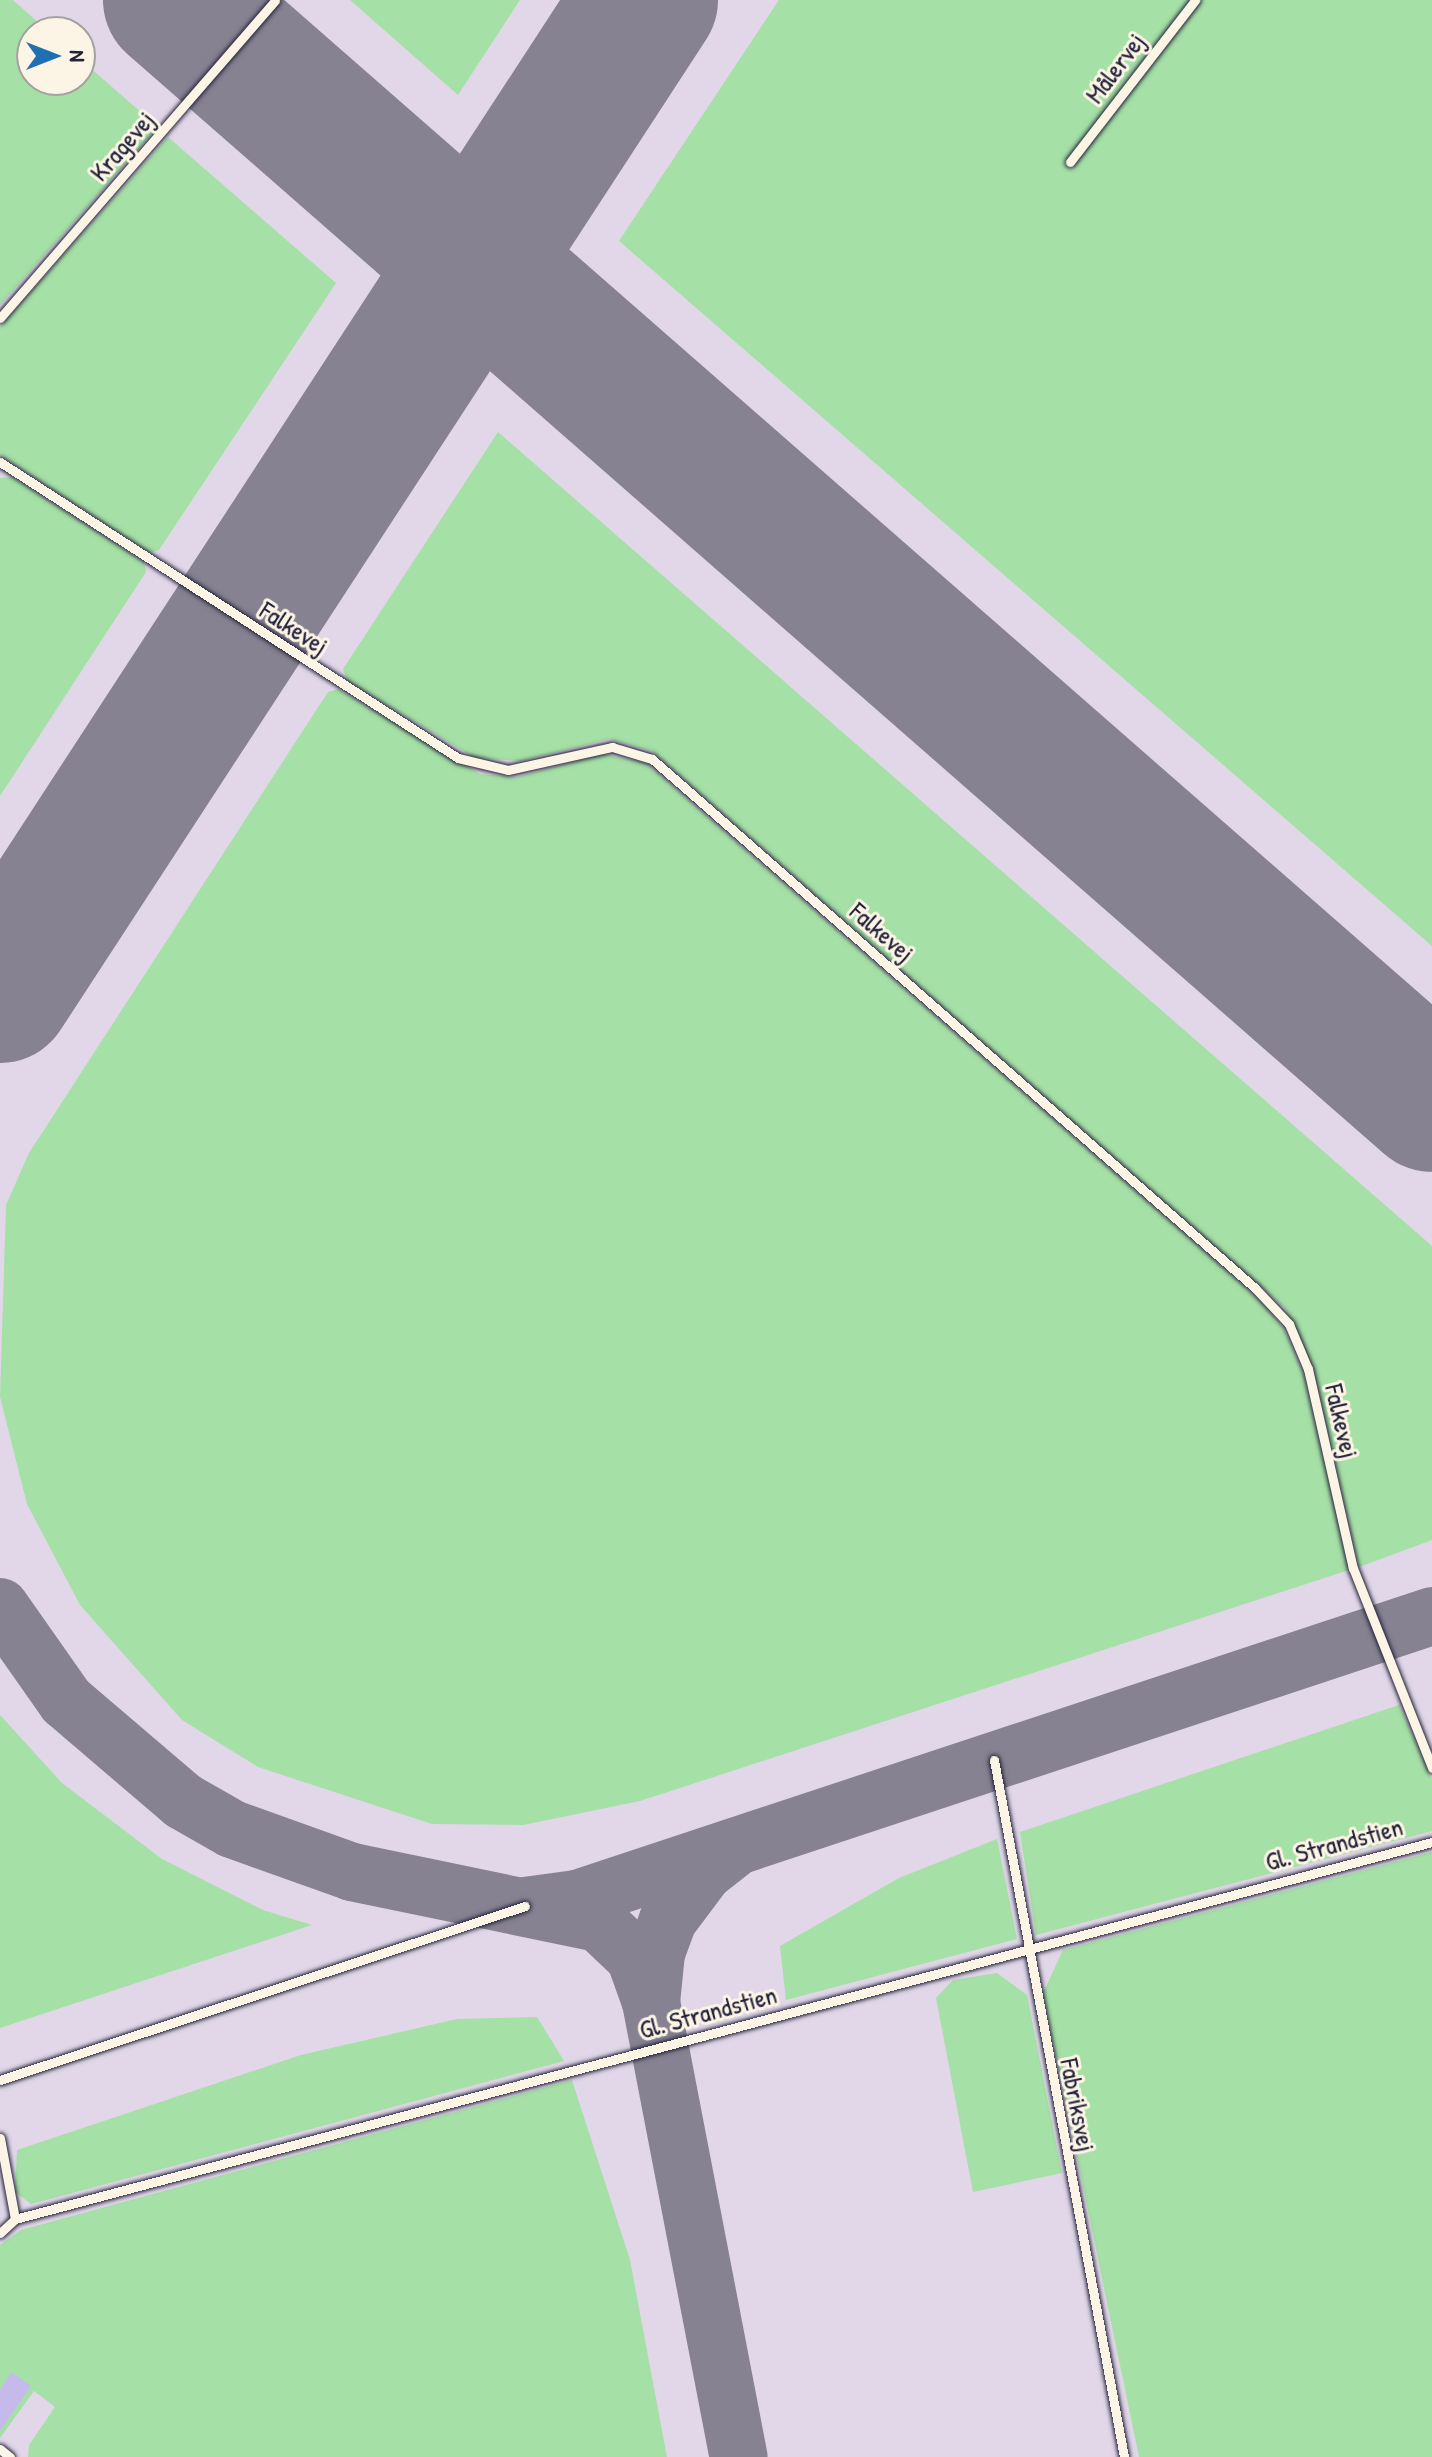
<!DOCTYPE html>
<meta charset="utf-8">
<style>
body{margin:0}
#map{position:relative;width:1432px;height:2457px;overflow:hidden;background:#ece3e7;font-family:"Patrick Hand",sans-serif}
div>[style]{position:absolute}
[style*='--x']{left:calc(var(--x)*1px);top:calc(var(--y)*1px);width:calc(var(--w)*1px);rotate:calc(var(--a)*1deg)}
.built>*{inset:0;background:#e1d7e8}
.green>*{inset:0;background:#a5e0a6}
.taxiway>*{height:58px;margin:-29px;padding:0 29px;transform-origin:29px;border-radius:29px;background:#878291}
.runway>*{height:144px;margin:-72px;padding:0 72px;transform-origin:72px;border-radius:72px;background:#878291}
.building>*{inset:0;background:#c6baec}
.roads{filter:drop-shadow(0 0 2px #22223b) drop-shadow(0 0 2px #22223b)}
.service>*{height:9px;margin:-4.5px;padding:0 4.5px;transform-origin:4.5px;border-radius:4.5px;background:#fcf5e5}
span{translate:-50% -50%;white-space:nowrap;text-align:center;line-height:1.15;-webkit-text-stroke:6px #fcf5e5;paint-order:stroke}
.street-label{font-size:26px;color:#22223b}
.north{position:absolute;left:16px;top:16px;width:80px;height:80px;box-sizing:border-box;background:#fcf5e5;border:2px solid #a5a1a1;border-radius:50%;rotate:90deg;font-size:22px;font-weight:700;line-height:32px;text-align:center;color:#22223b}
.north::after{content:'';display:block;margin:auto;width:28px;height:36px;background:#1f6fb2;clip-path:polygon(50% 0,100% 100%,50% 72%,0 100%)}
</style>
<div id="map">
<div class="built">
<div style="clip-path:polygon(evenodd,0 0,1432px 0,1432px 2457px,0 2457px,0 0,32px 32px,80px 32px,80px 80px,32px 80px,32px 32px)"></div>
</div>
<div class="green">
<div style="clip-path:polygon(0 0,13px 0,49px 32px,32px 32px,32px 80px,80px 80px,80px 59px,158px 127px,0 305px)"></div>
<div style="clip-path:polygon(350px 0,520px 0,458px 95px)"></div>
<div style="clip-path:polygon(779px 0,1432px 0,1432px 946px,619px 241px)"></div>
<div style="clip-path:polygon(168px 137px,336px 283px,159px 550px,150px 553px,0 455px,0 327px)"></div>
<div style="clip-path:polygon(498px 432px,1432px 1246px,1432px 1540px,1359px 1567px,1314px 1372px,1285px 1308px,652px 751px,609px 739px,521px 761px,475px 758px,347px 681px,343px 669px)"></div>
<div style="clip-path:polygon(12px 477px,144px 562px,146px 572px,0 796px,0 478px)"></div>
<div style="clip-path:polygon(338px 689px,480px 774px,517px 777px,603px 754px,646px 763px,1260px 1300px,1284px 1329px,1304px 1375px,1349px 1570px,640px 1801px,523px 1825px,432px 1824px,258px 1767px,182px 1720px,80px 1605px,27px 1504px,0 1397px,6px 1205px,29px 1153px,328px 692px)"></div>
<div style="clip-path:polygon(1399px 1705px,1432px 1779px,1432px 1831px,1036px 1935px,1020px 1832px)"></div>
<div style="clip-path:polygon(0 1715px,62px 1783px,162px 1859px,263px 1910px,312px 1925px,0 2028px)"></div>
<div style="clip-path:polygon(997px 1839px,1017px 1939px,786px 2000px,780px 1946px,899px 1878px)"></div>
<div style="clip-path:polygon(1432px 1852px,1432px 2457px,1139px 2457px,1043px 1993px,1063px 1950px)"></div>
<div style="clip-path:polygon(997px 1973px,1027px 1995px,1062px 2173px,973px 2192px,936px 1998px,953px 1980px)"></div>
<div style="clip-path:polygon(537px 2017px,564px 2061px,31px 2204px,15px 2192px,17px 2150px,301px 2055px,457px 2019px)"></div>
<div style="clip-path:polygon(572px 2080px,630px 2260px,667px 2457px,28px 2457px,29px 2445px,55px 2407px,34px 2391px,0 2438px,0 2245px,21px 2230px)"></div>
</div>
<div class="taxiway">
<div style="--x:0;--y:1022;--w:93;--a:-67.3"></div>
<div style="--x:0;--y:1607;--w:115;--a:54.9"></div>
<div style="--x:66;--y:1701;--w:154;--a:40.5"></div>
<div style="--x:183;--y:1801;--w:56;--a:29.7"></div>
<div style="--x:232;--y:1829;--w:127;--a:19.7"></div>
<div style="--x:352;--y:1872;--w:252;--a:11.7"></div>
<div style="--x:599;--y:1923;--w:50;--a:43.4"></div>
<div style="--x:635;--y:1957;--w:48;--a:70.4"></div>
<div style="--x:731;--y:1851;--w:34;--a:142"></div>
<div style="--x:704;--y:1872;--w:60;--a:126.9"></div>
<div style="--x:668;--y:1920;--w:35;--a:110"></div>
<div style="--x:656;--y:1953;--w:49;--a:95.8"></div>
<div style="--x:651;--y:2002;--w:463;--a:79.1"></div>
<div style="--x:525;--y:1906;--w:52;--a:-7.7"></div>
<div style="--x:577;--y:1899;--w:901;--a:-18.31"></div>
</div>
<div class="runway">
<div style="--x:175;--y:0;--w:1670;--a:41.19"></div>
<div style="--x:0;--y:991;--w:1183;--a:-56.9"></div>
</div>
<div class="building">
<div style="clip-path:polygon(11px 2372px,31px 2386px,0 2431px,0 2390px)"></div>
</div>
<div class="roads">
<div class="service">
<div style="--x:1070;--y:162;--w:205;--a:-52.3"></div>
<div style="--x:0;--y:318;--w:420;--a:-49.1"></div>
<div style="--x:0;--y:462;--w:545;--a:32.87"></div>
<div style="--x:458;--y:758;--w:51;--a:13.5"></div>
<div style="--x:508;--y:770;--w:107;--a:-12.5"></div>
<div style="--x:612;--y:747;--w:42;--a:16.7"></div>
<div style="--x:652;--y:759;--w:802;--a:41.26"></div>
<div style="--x:1255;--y:1288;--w:50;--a:46.6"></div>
<div style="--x:1289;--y:1324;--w:49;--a:67.1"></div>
<div style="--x:1308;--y:1369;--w:204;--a:77.3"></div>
<div style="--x:1353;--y:1568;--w:215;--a:68.4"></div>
<div style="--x:994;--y:1760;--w:709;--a:79.43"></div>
<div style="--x:0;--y:2080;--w:553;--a:-18.34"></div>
<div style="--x:0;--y:2138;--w:82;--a:79.5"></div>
<div style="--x:0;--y:2233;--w:21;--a:-43"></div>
<div style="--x:15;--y:2219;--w:1466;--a:-14.9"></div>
<div style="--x:0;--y:2449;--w:13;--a:39"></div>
</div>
</div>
<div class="street-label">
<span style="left:1115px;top:68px;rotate:-53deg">Målervej</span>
<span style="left:122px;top:146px;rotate:-49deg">Kragevej</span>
<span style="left:294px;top:628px;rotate:33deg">Falkevej</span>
<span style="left:882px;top:932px;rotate:41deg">Falkevej</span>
<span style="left:1342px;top:1421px;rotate:77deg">Falkevej</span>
<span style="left:1334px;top:1844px;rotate:-15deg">Gl. Strandstien</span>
<span style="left:708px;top:2012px;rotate:-15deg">Gl. Strandstien</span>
<span style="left:1078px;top:2105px;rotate:79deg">Fabriksvej</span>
</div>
<div class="north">N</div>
</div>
